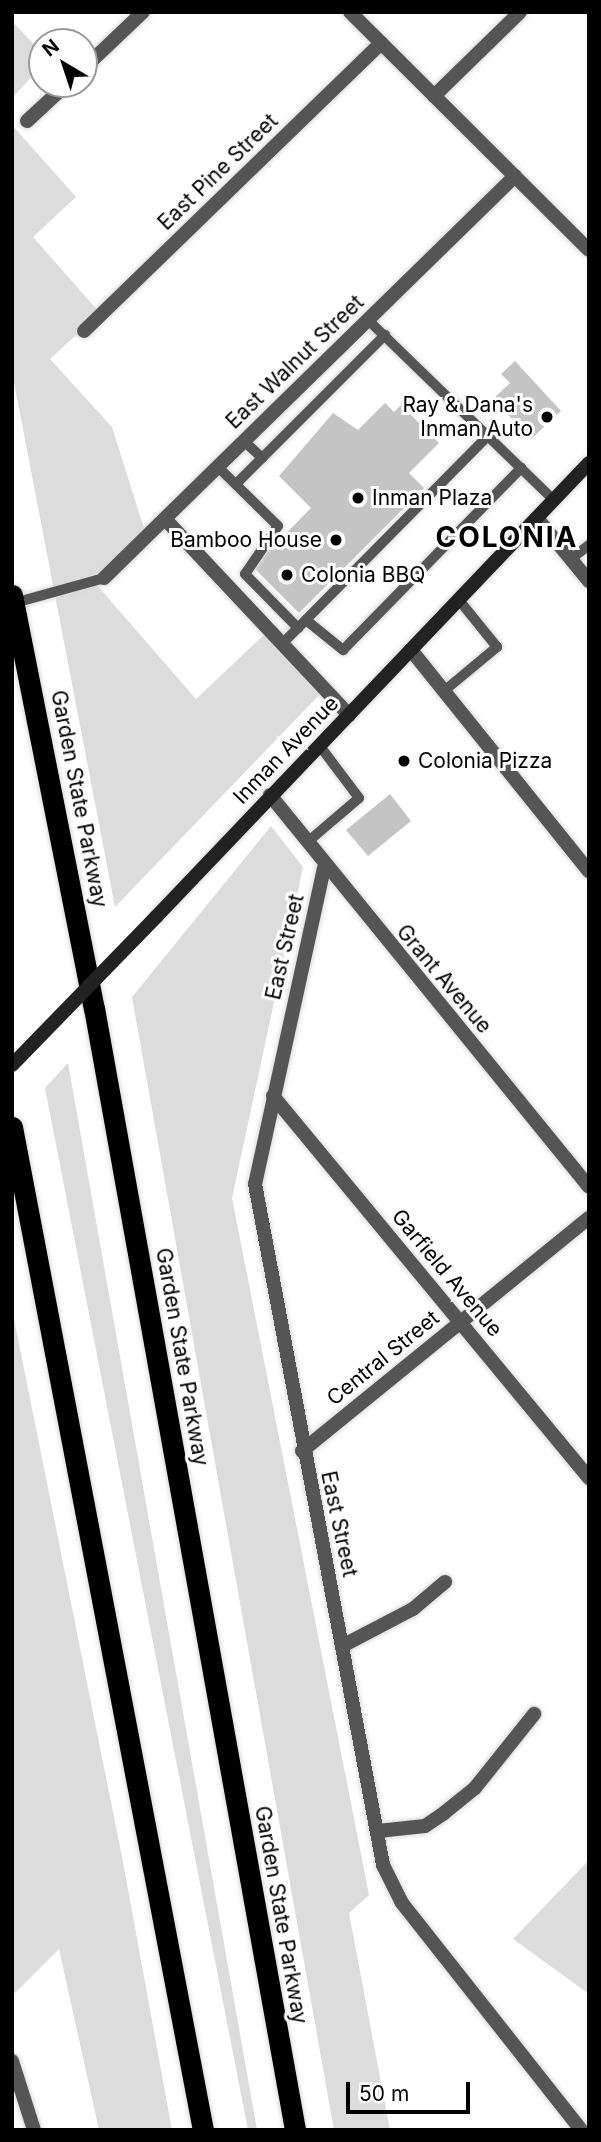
<!DOCTYPE html>
<style>
body{margin:0}
#map{position:relative;width:601px;height:2142px;overflow:hidden;background:#fff;font-family:Inter,sans-serif}
div>[style]{position:absolute}
[style*='--x']{left:calc(var(--x)*1px);top:calc(var(--y)*1px);width:calc(var(--w)*1px);rotate:calc(var(--a)*1deg)}
.green>*{inset:0;background:#dcdcdc}
.building>*{inset:0;background:#c4c4c4}
.roads{filter:drop-shadow(0 0 2px #dbdbdb) drop-shadow(0 0 2px #dbdbdb)}
.service>*{height:10px;margin:-5px;padding:0 5px;transform-origin:5px;border-radius:5px;background:#555}
.minor>*{height:14px;margin:-7px;padding:0 7px;transform-origin:7px;border-radius:7px;background:#555}
.secondary>*{height:14px;margin:-7px;padding:0 7px;transform-origin:7px;border-radius:7px;background:#222}
.motorway>*{height:21px;margin:-10.5px;padding:0 10.5px;transform-origin:10.5px;border-radius:10.5px;background:#000}
.secondary-bridge>*{height:14px;margin:-7px;padding:0 7px;transform-origin:7px;border-radius:7px;background:#222}
.dots>*{width:19px;height:19px;translate:-50% -50%;box-sizing:border-box;border:4px solid #fff;border-radius:50%}
span{translate:-50% -50%;white-space:nowrap;text-align:center;line-height:1.15;-webkit-text-stroke:6px #fff;paint-order:stroke}
.street-label{font-size:21px;color:#000}
.poi-label{font-size:21px;color:#000}
.right{translate:-100% -50%;text-align:right}
.left{translate:0 -50%;text-align:left}
.district-label{font-size:28px;color:#000;font-weight:700;letter-spacing:2px}
.frame{position:absolute;inset:0;border:14px solid #000;pointer-events:none}
.north{position:absolute;left:28px;top:28px;width:70px;height:70px;box-sizing:border-box;background:#fff;border:2px solid #999;border-radius:50%;rotate:321deg;font-size:19px;font-weight:700;line-height:28px;text-align:center;color:#000}
.north::after{content:'';display:block;margin:auto;width:24px;height:32px;background:#000;clip-path:polygon(50% 0,100% 100%,50% 72%,0 100%)}
.scale{position:absolute;left:346px;top:2082px;width:124px;height:32px;box-sizing:border-box;border:4px solid #000;border-top:0;padding-left:9px;font-size:21px;line-height:24px;white-space:nowrap;color:#000;-webkit-text-stroke:5px #fff;paint-order:stroke}
</style>
<div id="map">
<div class="green">
<div style="clip-path:polygon(12px 21px,42px 53px,42px 66px,12px 98px)"></div>
<div style="clip-path:polygon(12px 125px,76px 197px,33px 237px,100px 313px,50px 359px,112px 427px,146px 535px,96px 584px,196px 699px,269px 630px,325px 689px,115px 907px,12px 372px)"></div>
<div style="clip-path:polygon(271px 826px,303px 867px,232px 1198px,369px 1895px,349px 1913px,390px 2130px,334px 2130px,132px 997px)"></div>
<div style="clip-path:polygon(68px 1063px,257px 2130px,248px 2130px,45px 1088px)"></div>
<div style="clip-path:polygon(12px 1309px,123px 1862px,172px 2130px,99px 2130px,59px 1949px,12px 1996px)"></div>
<div style="clip-path:polygon(589px 1860px,589px 1994px,513px 1939px)"></div>
</div>
<div class="building">
<div style="clip-path:polygon(515px 361px,561px 411px,531px 439px,493px 399px,510px 383px,501px 374px)"></div>
<div style="clip-path:polygon(385px 403px,394px 412px,401px 405px,439px 443px,409px 473px,424px 488px,299px 613px,253px 567px,311px 508px,279px 476px,333px 413px,358px 430px)"></div>
<div style="clip-path:polygon(390px 794px,411px 821px,368px 856px,346px 830px)"></div>
</div>
<div class="roads">
<div class="service">
<div style="--x:368;--y:320;--w:259;--a:44.1"></div>
<div style="--x:244;--y:441;--w:25;--a:43"></div>
<div style="--x:218;--y:467;--w:84;--a:44.5"></div>
<div style="--x:278;--y:526;--w:58;--a:124.5"></div>
<div style="--x:245;--y:574;--w:76;--a:45.5"></div>
<div style="--x:236;--y:484;--w:211;--a:-45"></div>
<div style="--x:571;--y:559;--w:23;--a:-38"></div>
<div style="--x:14;--y:603;--w:93;--a:-15.5"></div>
<div style="--x:306;--y:620;--w:48;--a:39"></div>
<div style="--x:343;--y:650;--w:255;--a:-45.6"></div>
<div style="--x:282;--y:644;--w:293;--a:-45.3"></div>
<div style="--x:444;--y:691;--w:69;--a:-39.7"></div>
<div style="--x:497;--y:647;--w:60;--a:-129"></div>
<div style="--x:311;--y:839;--w:63;--a:-40.5"></div>
<div style="--x:359;--y:798;--w:66;--a:-127"></div>
</div>
<div class="minor">
<div style="--x:350;--y:12;--w:337;--a:44.9"></div>
<div style="--x:84;--y:68;--w:81;--a:-43.5"></div>
<div style="--x:434;--y:96;--w:120;--a:-44.3"></div>
<div style="--x:27;--y:121;--w:54;--a:-42.8"></div>
<div style="--x:84;--y:331;--w:414;--a:-44.1"></div>
<div style="--x:537;--y:518;--w:82;--a:50.5"></div>
<div style="--x:165;--y:519;--w:269;--a:46.8"></div>
<div style="--x:104;--y:578;--w:575;--a:-44.37"></div>
<div style="--x:411;--y:650;--w:284;--a:51.2"></div>
<div style="--x:270;--y:795;--w:505;--a:50.86"></div>
<div style="--x:324;--y:868;--w:323;--a:102.3"></div>
<div style="--x:255;--y:1184;--w:693;--a:79.35"></div>
<div style="--x:383;--y:1865;--w:42;--a:63.4"></div>
<div style="--x:402;--y:1903;--w:289;--a:51.7"></div>
<div style="--x:273;--y:1096;--w:496;--a:50.4"></div>
<div style="--x:302;--y:1451;--w:370;--a:-39.1"></div>
<div style="--x:344;--y:1645;--w:78;--a:-27.6"></div>
<div style="--x:413;--y:1609;--w:42;--a:-40.2"></div>
<div style="--x:378;--y:1831;--w:47;--a:-6.1"></div>
<div style="--x:425;--y:1826;--w:23;--a:-34"></div>
<div style="--x:444;--y:1813;--w:40;--a:-39"></div>
<div style="--x:475;--y:1788;--w:95;--a:-51.4"></div>
<div style="--x:12;--y:2061;--w:72;--a:72.3"></div>
</div>
<div class="secondary">
<div style="--x:156;--y:917;--w:627;--a:-46.36"></div>
</div>
<div class="motorway">
<div style="--x:12;--y:595;--w:421;--a:78.8"></div>
<div style="--x:94;--y:1008;--w:1140;--a:79.84"></div>
<div style="--x:12;--y:1127;--w:1021;--a:79.22"></div>
</div>
</div>
<div class="secondary-bridge">
<div style="--x:12;--y:1065;--w:206;--a:-45.8"></div>
</div>
<div class="dots">
<div style="left:547px;top:417px;background:#000"></div>
<div style="left:358px;top:498px;background:#000"></div>
<div style="left:336px;top:540px;background:#000"></div>
<div style="left:287px;top:575px;background:#000"></div>
<div style="left:404px;top:761px;background:#000"></div>
</div>
<div class="street-label">
<span style="left:218px;top:172px;rotate:-44deg">East Pine Street</span>
<span style="left:295px;top:362px;rotate:-44deg">East Walnut Street</span>
<span style="left:286px;top:750px;rotate:-46deg">Inman Avenue</span>
<span style="left:79px;top:799px;rotate:79deg">Garden State Parkway</span>
<span style="left:285px;top:947px;rotate:-77deg">East Street</span>
<span style="left:444px;top:979px;rotate:50deg">Grant Avenue</span>
<span style="left:447px;top:1273px;rotate:50deg">Garfield Avenue</span>
<span style="left:182px;top:1357px;rotate:80deg">Garden State Parkway</span>
<span style="left:383px;top:1358px;rotate:-39deg">Central Street</span>
<span style="left:339px;top:1524px;rotate:78deg">East Street</span>
<span style="left:281px;top:1915px;rotate:80deg">Garden State Parkway</span>
</div>
<div class="poi-label">
<span class="right" style="left:533px;top:417px">Ray &amp; Dana's<br>Inman Auto</span>
<span class="left" style="left:372px;top:498px">Inman Plaza</span>
<span class="right" style="left:322px;top:540px">Bamboo House</span>
<span class="left" style="left:301px;top:575px">Colonia BBQ</span>
<span class="left" style="left:418px;top:761px">Colonia Pizza</span>
</div>
<div class="district-label">
<span style="left:507px;top:537px">COLONIA</span>
</div>
<div class="frame"></div>
<div class="north">N</div>
<div class="scale">50 m</div>
</div>
